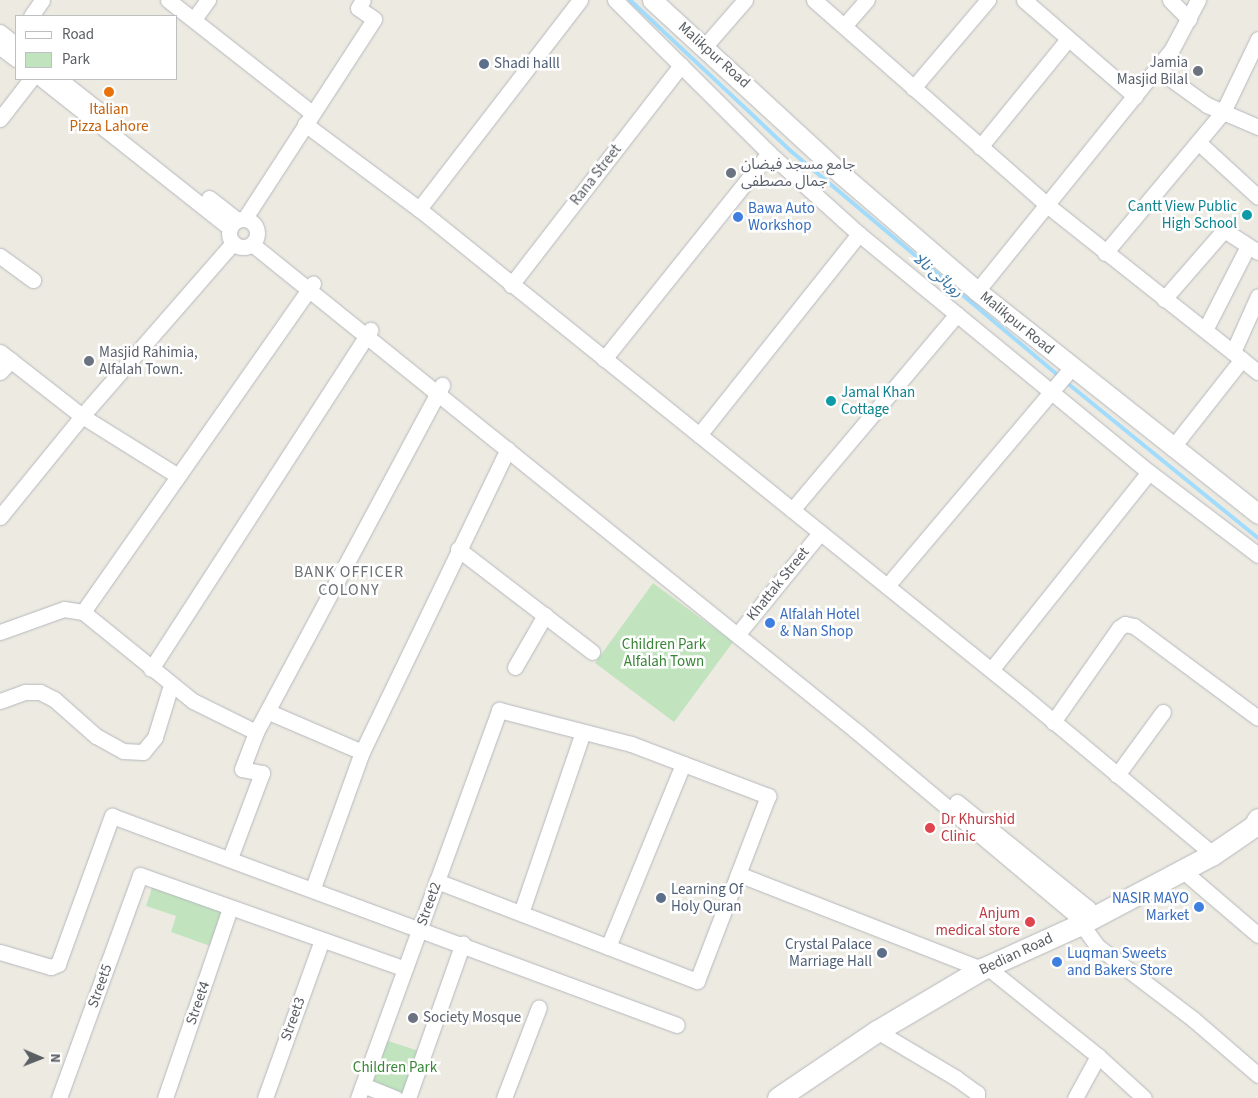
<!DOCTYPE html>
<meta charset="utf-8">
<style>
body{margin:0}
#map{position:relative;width:1258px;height:1098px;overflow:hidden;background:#edeae2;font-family:"Source Sans 3","Noto Sans Arabic",sans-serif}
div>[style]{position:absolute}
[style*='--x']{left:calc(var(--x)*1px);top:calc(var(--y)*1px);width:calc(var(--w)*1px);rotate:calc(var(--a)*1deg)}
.green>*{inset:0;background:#c1e4bf}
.stream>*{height:4px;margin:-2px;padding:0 2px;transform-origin:2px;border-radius:2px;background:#a2dcfd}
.roads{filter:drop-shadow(0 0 1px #b5b8bc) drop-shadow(0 0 1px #b5b8bc)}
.minor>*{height:15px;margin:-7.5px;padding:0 7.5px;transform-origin:7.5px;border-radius:7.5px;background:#fff}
.minor>.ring{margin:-7.5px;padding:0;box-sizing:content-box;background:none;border:15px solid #fff;border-radius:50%}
.tertiary>*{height:19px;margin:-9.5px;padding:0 9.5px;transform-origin:9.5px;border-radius:9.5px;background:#fff}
.secondary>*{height:21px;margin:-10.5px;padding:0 10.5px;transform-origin:10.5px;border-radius:10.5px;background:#fff}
.dots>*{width:14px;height:14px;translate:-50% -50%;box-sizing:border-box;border:2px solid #fff;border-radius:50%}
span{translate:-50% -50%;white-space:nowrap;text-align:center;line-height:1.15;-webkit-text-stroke:5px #fff;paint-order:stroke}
.street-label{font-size:15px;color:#5a5f63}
.worship-label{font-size:15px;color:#5b616d}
.right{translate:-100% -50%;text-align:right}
.left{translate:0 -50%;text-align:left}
.service-label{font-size:15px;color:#4e5e75}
.food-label{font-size:15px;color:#c56008}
.culture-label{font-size:15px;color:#0d838f}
.shop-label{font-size:15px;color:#366cbe}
.park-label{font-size:15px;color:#398537}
.health-label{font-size:15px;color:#be3a42}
.water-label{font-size:16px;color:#3d78a6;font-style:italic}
.neighbourhood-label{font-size:16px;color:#6b7175;letter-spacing:1px}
.legend{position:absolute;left:15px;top:15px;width:162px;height:65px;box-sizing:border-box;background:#fff;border:1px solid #bdbfc1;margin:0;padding:6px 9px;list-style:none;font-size:15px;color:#5a5f63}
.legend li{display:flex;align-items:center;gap:10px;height:25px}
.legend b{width:25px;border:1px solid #bdbfc1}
.north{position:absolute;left:15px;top:1033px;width:50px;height:50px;-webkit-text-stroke:4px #fff;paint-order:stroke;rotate:91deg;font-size:14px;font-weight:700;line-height:20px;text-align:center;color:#5a5f63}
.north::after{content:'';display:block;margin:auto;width:18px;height:22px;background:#5a5f63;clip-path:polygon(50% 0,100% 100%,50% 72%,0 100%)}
</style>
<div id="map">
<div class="green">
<div style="clip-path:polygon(653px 583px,733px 642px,674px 722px,595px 663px)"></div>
<div style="clip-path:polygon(153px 885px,226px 910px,213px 947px,171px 932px,176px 916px,146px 906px)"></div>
<div style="clip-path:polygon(382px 1039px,422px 1052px,406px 1095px,369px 1080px)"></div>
</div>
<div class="stream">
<div style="--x:630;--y:0;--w:222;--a:43.2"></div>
<div style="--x:792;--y:152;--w:350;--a:40"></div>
<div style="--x:1066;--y:382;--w:247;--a:39.1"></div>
</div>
<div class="roads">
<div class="minor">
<div style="--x:168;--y:0;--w:183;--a:38.1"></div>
<div style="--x:615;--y:0;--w:217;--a:44.8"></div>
<div style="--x:769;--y:153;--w:121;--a:42"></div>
<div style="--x:859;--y:234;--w:375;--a:39.4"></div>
<div style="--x:1149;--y:472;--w:137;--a:37.3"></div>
<div style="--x:814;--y:0;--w:310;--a:41.3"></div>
<div style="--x:1047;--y:205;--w:269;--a:38.4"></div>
<div style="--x:1024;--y:0;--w:147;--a:40.9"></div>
<div style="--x:1170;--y:0;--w:27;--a:45"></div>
<div style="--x:31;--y:16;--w:19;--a:-55"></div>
<div style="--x:194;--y:19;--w:24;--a:-54"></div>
<div style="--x:844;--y:26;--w:35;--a:-49"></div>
<div style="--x:0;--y:32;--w:21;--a:39"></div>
<div style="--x:705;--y:46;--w:61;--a:-49"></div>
<div style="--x:0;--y:47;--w:20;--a:37"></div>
<div style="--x:1157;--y:69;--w:62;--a:35.8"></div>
<div style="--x:1207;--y:105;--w:56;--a:23.3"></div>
<div style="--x:42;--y:79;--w:240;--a:38.4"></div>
<div style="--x:59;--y:79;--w:71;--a:38.2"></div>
<div style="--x:913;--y:88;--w:116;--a:-49.6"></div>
<div style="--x:0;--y:119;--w:51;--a:-52.2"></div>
<div style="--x:305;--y:124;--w:142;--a:36.7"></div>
<div style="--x:419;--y:209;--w:774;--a:38.87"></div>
<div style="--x:1022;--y:695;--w:249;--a:39.8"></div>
<div style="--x:1198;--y:142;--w:81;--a:42.5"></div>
<div style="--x:980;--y:147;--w:139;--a:-50.8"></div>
<div style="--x:209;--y:198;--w:36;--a:38"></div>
<div style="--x:419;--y:209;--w:264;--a:-52.4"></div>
<div style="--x:245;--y:218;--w:237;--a:-57"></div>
<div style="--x:374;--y:19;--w:19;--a:-145"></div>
<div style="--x:358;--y:8;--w:9;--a:-58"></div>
<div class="ring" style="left:229px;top:219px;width:13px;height:13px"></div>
<div style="--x:252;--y:244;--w:774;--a:38.87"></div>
<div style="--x:855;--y:730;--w:286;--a:40"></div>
<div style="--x:1074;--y:914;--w:39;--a:54"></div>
<div style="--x:1097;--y:946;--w:121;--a:37.2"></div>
<div style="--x:1193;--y:1019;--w:86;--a:40.7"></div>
<div style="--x:1105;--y:253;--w:184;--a:-50.1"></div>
<div style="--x:1223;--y:112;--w:81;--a:-64.4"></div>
<div style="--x:0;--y:256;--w:41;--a:36"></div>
<div style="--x:511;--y:285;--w:278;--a:-52.3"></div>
<div style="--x:977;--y:291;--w:309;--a:-51.1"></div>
<div style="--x:1171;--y:51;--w:58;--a:-62.1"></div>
<div style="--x:1164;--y:299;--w:91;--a:-49"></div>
<div style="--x:1224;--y:230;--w:40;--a:32.9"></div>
<div style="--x:1205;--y:330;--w:94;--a:-62.9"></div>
<div style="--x:0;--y:352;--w:104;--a:38"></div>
<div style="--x:82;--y:416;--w:113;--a:32"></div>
<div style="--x:1233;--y:352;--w:61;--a:-65.9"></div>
<div style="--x:604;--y:359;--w:264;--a:-51.3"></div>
<div style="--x:0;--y:372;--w:16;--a:-47"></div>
<div style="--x:699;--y:435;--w:257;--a:-51.5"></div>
<div style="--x:1172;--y:448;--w:113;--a:-51.8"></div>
<div style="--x:792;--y:510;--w:256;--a:-49.9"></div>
<div style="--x:0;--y:517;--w:130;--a:-50.9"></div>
<div style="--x:82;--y:416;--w:230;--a:-48.9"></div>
<div style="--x:458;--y:549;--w:169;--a:37.5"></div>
<div style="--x:887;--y:586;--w:287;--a:-49.8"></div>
<div style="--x:83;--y:612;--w:401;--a:-55"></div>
<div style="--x:0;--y:632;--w:68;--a:-19.8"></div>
<div style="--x:64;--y:609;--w:19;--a:9"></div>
<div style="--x:83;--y:612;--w:141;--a:39"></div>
<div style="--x:193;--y:701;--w:70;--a:26.2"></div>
<div style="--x:737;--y:635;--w:132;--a:-50.9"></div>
<div style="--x:515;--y:667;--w:60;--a:-60"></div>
<div style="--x:151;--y:669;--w:404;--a:-57.1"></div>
<div style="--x:991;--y:670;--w:253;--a:-51.4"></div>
<div style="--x:0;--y:701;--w:27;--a:-20"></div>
<div style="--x:25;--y:692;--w:15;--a:0"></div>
<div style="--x:40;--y:692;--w:16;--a:27"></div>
<div style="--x:54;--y:699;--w:56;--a:41.4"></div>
<div style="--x:96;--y:736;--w:31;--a:29"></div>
<div style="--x:123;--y:751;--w:20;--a:3"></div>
<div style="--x:143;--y:752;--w:19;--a:-51"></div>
<div style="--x:155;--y:737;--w:54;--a:-72.9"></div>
<div style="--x:269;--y:712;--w:101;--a:23.3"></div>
<div style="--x:1053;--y:722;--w:115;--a:-54.9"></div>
<div style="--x:1119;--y:628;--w:7;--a:-34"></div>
<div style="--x:1125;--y:624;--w:9;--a:13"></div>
<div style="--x:1134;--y:626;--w:154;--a:36.6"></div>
<div style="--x:1117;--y:775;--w:78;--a:-53.9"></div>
<div style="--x:957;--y:802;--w:169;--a:39"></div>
<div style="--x:1088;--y:908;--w:11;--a:63"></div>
<div style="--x:230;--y:858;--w:91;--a:-69.4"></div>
<div style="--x:262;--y:773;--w:20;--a:-169"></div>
<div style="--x:242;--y:769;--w:40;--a:-69"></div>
<div style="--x:256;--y:732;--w:394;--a:-61.8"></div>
<div style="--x:1182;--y:870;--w:100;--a:40.5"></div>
<div style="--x:738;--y:874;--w:262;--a:21.3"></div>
<div style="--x:313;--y:888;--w:145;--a:-70.2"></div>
<div style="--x:362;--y:752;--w:336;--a:-64.3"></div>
<div style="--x:521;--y:913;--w:191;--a:-71.1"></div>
<div style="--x:608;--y:947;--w:198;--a:-67.7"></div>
<div style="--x:0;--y:952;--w:53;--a:16.4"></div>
<div style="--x:51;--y:967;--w:8;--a:-23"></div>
<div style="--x:58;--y:964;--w:158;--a:-70"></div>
<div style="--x:112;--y:816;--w:602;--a:20.3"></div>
<div style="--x:987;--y:967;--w:142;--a:38.7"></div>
<div style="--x:1098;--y:1056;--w:62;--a:42.4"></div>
<div style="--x:877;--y:1031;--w:92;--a:30.7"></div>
<div style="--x:956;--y:1078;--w:26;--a:36"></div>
<div style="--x:977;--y:1093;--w:5;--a:90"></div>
<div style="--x:363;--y:1085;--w:35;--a:22"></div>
<div style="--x:59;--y:1098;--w:237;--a:-70"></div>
<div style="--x:140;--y:875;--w:281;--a:19.5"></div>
<div style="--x:165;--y:1098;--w:201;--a:-71.1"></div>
<div style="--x:265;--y:1098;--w:168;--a:-70.2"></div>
<div style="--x:358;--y:1098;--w:413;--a:-70"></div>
<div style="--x:499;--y:710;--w:136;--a:14.4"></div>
<div style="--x:631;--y:744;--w:147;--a:20.8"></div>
<div style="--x:768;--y:796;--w:198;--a:111"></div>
<div style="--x:697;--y:981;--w:279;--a:-159"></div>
<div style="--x:408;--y:1098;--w:164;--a:-70.5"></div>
<div style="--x:504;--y:1098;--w:97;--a:-69"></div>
<div style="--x:1075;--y:1098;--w:48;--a:-61.3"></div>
</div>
<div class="tertiary">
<div style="--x:652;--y:0;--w:257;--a:42.6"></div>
<div style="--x:841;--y:174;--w:179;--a:40.7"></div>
<div style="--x:977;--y:291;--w:359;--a:38.4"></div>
</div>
<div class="secondary">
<div style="--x:778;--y:1098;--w:120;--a:-34.1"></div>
<div style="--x:877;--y:1031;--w:122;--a:-30.6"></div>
<div style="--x:982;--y:969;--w:109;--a:-24.4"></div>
<div style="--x:1081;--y:924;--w:149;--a:-27.9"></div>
<div style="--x:1213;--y:854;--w:50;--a:-34.3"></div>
<div style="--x:1254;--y:826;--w:8;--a:-60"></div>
</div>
</div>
<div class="dots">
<div style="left:484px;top:64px;background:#5c6f8a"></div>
<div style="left:1198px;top:71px;background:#6b7280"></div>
<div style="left:109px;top:92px;background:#e8710a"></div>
<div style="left:731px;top:173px;background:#6b7280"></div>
<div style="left:1247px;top:215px;background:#0f9aa8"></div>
<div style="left:738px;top:217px;background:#3f7fe0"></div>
<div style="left:89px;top:361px;background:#6b7280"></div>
<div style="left:831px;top:401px;background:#0f9aa8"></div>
<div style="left:770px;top:623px;background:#3f7fe0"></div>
<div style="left:930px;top:828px;background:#e0444e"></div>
<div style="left:661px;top:898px;background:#5c6f8a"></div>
<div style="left:1199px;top:907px;background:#3f7fe0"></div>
<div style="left:1030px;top:922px;background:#e0444e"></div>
<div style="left:882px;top:953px;background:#5c6f8a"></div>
<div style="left:1057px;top:962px;background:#3f7fe0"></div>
<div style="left:413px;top:1018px;background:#6b7280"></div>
</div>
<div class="street-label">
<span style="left:714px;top:55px;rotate:42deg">Malikpur Road</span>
<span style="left:596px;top:175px;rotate:-52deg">Rana Street</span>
<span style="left:1017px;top:323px;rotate:39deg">Malikpur Road</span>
<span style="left:778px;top:584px;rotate:-51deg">Khattak Street</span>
<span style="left:429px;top:904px;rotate:-70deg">Street2</span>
<span style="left:1016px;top:954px;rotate:-25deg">Bedian Road</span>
<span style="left:100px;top:986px;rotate:-70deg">Street5</span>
<span style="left:198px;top:1003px;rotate:-71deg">Street4</span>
<span style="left:293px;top:1019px;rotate:-70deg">Street3</span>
</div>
<div class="worship-label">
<span class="right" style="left:1188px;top:71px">Jamia<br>Masjid Bilal</span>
<span class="left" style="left:741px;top:173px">جامع مسجد فیضان<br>جمال مصطفی</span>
<span class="left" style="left:99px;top:361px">Masjid Rahimia,<br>Alfalah Town.</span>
<span class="left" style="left:423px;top:1018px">Society Mosque</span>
</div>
<div class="service-label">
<span class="left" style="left:494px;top:64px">Shadi halll</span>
<span class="left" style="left:671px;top:898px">Learning Of<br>Holy Quran</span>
<span class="right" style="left:872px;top:953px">Crystal Palace<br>Marriage Hall</span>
</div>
<div class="food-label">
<span style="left:109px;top:118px">Italian<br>Pizza Lahore</span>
</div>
<div class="culture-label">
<span class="right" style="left:1237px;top:215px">Cantt View Public<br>High School</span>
<span class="left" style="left:841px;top:401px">Jamal Khan<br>Cottage</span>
</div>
<div class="shop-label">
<span class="left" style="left:748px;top:217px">Bawa Auto<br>Workshop</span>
<span class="left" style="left:780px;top:623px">Alfalah Hotel<br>&amp; Nan Shop</span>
<span class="right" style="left:1189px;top:907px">NASIR MAYO<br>Market</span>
<span class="left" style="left:1067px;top:962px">Luqman Sweets<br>and Bakers Store</span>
</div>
<div class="park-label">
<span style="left:664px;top:653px">Children Park<br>Alfalah Town</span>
<span style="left:395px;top:1068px">Children Park</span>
</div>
<div class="health-label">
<span class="left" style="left:941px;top:828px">Dr Khurshid<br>Clinic</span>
<span class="right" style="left:1020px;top:922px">Anjum<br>medical store</span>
</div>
<div class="water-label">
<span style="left:938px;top:275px;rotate:40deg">روہائی نالا</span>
</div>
<div class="neighbourhood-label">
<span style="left:349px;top:581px">BANK OFFICER<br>COLONY</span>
</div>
<ul class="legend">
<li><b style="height:6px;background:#fff"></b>Road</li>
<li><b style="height:14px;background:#c1e4bf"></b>Park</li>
</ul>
<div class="north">N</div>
</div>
